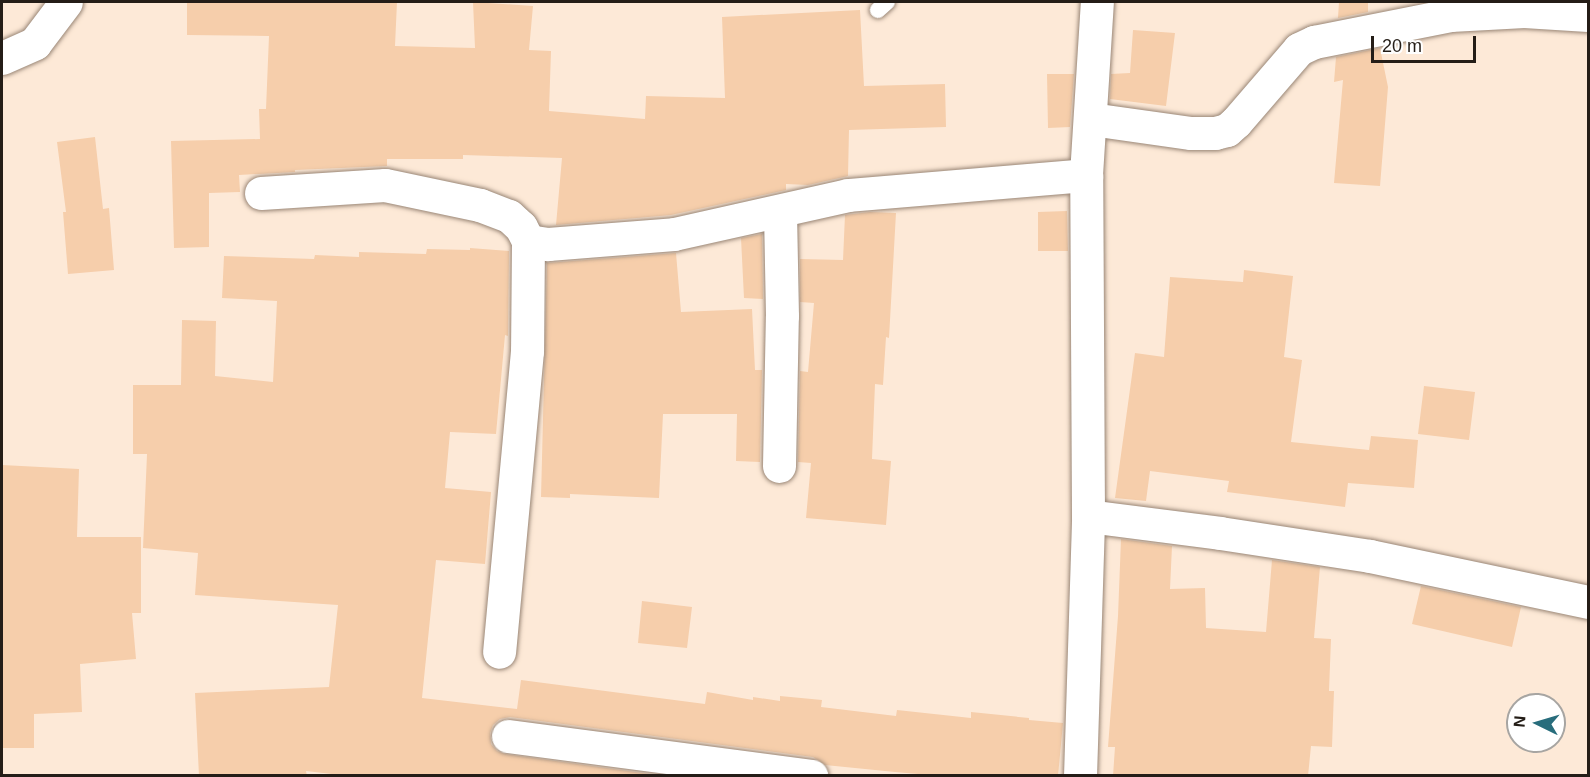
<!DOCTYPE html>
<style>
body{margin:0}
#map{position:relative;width:1590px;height:777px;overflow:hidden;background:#fde9d7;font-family:Arial,sans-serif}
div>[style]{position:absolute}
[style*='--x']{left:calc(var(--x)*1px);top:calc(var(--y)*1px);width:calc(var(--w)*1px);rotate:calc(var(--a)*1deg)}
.building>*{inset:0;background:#f6ceab}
.roads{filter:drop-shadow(0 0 2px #998676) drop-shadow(0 0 2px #998676)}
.service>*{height:16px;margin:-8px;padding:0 8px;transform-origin:8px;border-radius:8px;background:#fff}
.minor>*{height:33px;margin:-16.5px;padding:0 16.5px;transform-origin:16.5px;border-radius:16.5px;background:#fff}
span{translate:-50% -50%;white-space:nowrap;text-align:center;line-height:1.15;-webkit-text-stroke:5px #fff;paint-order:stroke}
.frame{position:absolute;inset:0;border:3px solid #241d17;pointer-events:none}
.north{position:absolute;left:1506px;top:693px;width:60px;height:60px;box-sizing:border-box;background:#fff;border:2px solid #a7a5a2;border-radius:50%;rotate:275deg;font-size:16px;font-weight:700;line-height:24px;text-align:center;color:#241d17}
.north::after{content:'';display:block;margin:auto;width:21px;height:27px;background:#286d7c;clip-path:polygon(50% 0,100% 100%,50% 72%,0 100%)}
.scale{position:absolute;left:1371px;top:36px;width:105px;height:27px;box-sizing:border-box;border:3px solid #241d17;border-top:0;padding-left:8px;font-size:18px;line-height:21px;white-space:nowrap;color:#241d17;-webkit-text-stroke:4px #fff;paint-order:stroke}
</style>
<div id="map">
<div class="building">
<div style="clip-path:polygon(187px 2px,397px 2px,395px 46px,475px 48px,473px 2px,533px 6px,529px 50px,551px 51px,549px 111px,645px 119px,646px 96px,725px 98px,722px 17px,860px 10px,864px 86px,945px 84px,946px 127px,849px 130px,848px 176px,808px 185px,786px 184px,786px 190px,671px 215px,556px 225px,562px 158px,463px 155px,463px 159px,387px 159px,387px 166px,295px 170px,295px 172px,239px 175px,240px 192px,209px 193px,209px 247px,174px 248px,171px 141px,260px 139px,259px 109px,266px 109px,269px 36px,187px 35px)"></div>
<div style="clip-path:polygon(1339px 2px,1368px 2px,1368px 12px,1338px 18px)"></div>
<div style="clip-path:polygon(1133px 30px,1175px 33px,1166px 106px,1110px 99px,1111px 74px,1130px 73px)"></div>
<div style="clip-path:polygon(1380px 48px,1388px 87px,1380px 186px,1334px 183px,1343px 80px,1334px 82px,1336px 57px)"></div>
<div style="clip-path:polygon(1047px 74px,1074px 74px,1070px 127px,1048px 128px)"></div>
<div style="clip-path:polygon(95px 137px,103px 209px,109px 208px,114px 270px,68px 274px,63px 212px,66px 212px,57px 142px)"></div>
<div style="clip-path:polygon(1067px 211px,1068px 251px,1038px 251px,1038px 212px)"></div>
<div style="clip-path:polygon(870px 212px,896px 213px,889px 338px,886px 337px,883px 385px,875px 384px,872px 459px,891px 461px,886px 525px,806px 518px,811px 463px,798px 462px,800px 371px,808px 372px,814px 303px,800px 302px,800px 259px,843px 260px,845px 215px)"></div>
<div style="clip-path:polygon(762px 234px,763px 299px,744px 298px,741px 238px)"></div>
<div style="clip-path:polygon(470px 248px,509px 251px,508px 336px,505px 335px,496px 434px,450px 432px,445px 488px,491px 492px,485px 564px,436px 560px,422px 698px,517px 709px,521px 680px,705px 704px,707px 692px,753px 700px,753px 697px,780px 701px,780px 696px,822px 700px,821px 707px,896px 716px,897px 710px,971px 718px,971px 712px,1029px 718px,1029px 720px,1063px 723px,1058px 776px,941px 776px,895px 772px,825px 765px,813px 757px,510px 717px,500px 719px,493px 725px,490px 733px,491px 744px,497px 751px,505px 754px,664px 776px,349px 776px,306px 771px,307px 776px,199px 776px,195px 693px,329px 687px,338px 605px,195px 595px,198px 553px,143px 548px,147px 454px,133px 454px,133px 385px,181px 385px,182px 320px,216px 321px,215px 376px,273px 382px,277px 301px,222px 298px,224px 256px,314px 259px,315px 255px,359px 257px,359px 252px,426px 254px,427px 249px,470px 250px)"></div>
<div style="clip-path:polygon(676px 253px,681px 312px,752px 309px,755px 370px,762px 370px,760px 462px,736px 461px,737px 414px,663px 414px,659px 498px,570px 494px,570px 498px,541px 497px,547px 263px)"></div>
<div style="clip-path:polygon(1244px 270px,1293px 276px,1284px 357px,1302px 360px,1291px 442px,1369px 450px,1371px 436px,1418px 440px,1414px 488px,1348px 483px,1345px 507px,1227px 492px,1229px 481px,1150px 471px,1146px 501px,1115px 498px,1135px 353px,1164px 357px,1170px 277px,1243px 282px)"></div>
<div style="clip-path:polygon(1424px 386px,1475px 392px,1469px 440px,1418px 434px)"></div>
<div style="clip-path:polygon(2px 465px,79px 469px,77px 537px,141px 537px,141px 613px,132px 613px,136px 659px,80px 664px,82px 712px,34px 714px,34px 748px,2px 748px)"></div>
<div style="clip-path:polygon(1121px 539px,1172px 546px,1170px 589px,1205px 588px,1206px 628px,1266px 632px,1272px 560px,1320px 567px,1314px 638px,1331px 639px,1329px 691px,1334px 691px,1332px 747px,1311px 746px,1308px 776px,1113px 776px,1115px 747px,1108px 747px,1118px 616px)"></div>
<div style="clip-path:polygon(1421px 586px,1521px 607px,1512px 647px,1412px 624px)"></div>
<div style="clip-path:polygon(642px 601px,692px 607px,687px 648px,638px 643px)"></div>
</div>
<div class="roads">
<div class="service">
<div style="--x:878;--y:10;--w:12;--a:-42"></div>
</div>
<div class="minor">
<div style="--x:2;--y:58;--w:36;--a:-24"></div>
<div style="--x:35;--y:43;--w:51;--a:-52.9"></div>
<div style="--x:1091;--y:119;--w:101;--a:8"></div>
<div style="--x:1191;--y:133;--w:24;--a:0"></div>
<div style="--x:1215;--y:133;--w:12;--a:-14"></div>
<div style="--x:1227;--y:130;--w:12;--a:-42"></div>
<div style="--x:1236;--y:122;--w:96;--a:-49.2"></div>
<div style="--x:1299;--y:49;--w:17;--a:-25"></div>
<div style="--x:1314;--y:42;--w:139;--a:-11.2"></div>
<div style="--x:1450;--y:15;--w:74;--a:-3.1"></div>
<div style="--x:1524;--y:11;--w:64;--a:3.6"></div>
<div style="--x:261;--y:193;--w:124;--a:-3.7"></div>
<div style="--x:385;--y:185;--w:97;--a:11.9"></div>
<div style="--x:480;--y:205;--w:31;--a:21"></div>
<div style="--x:509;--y:216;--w:16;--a:43"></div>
<div style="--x:521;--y:227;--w:16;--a:63"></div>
<div style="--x:528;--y:241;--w:110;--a:90.5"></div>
<div style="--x:527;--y:351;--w:302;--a:95.3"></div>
<div style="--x:528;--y:241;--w:20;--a:9"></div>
<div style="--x:548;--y:244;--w:126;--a:-4.5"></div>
<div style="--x:674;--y:234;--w:178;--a:-12.6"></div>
<div style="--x:848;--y:195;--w:239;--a:-4.8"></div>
<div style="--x:779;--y:466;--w:150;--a:-88.9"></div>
<div style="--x:782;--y:316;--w:104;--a:-91.1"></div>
<div style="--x:1088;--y:516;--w:133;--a:7.3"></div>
<div style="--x:1220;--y:533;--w:152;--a:8.7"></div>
<div style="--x:1370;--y:556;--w:223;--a:11.9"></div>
<div style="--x:508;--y:736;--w:306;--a:7.5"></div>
<div style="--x:1080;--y:776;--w:260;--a:-88.2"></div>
<div style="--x:1088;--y:516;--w:341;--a:-90.3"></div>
<div style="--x:1086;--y:175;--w:173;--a:-86.4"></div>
</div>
</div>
<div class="frame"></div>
<div class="north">N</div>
<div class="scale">20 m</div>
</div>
